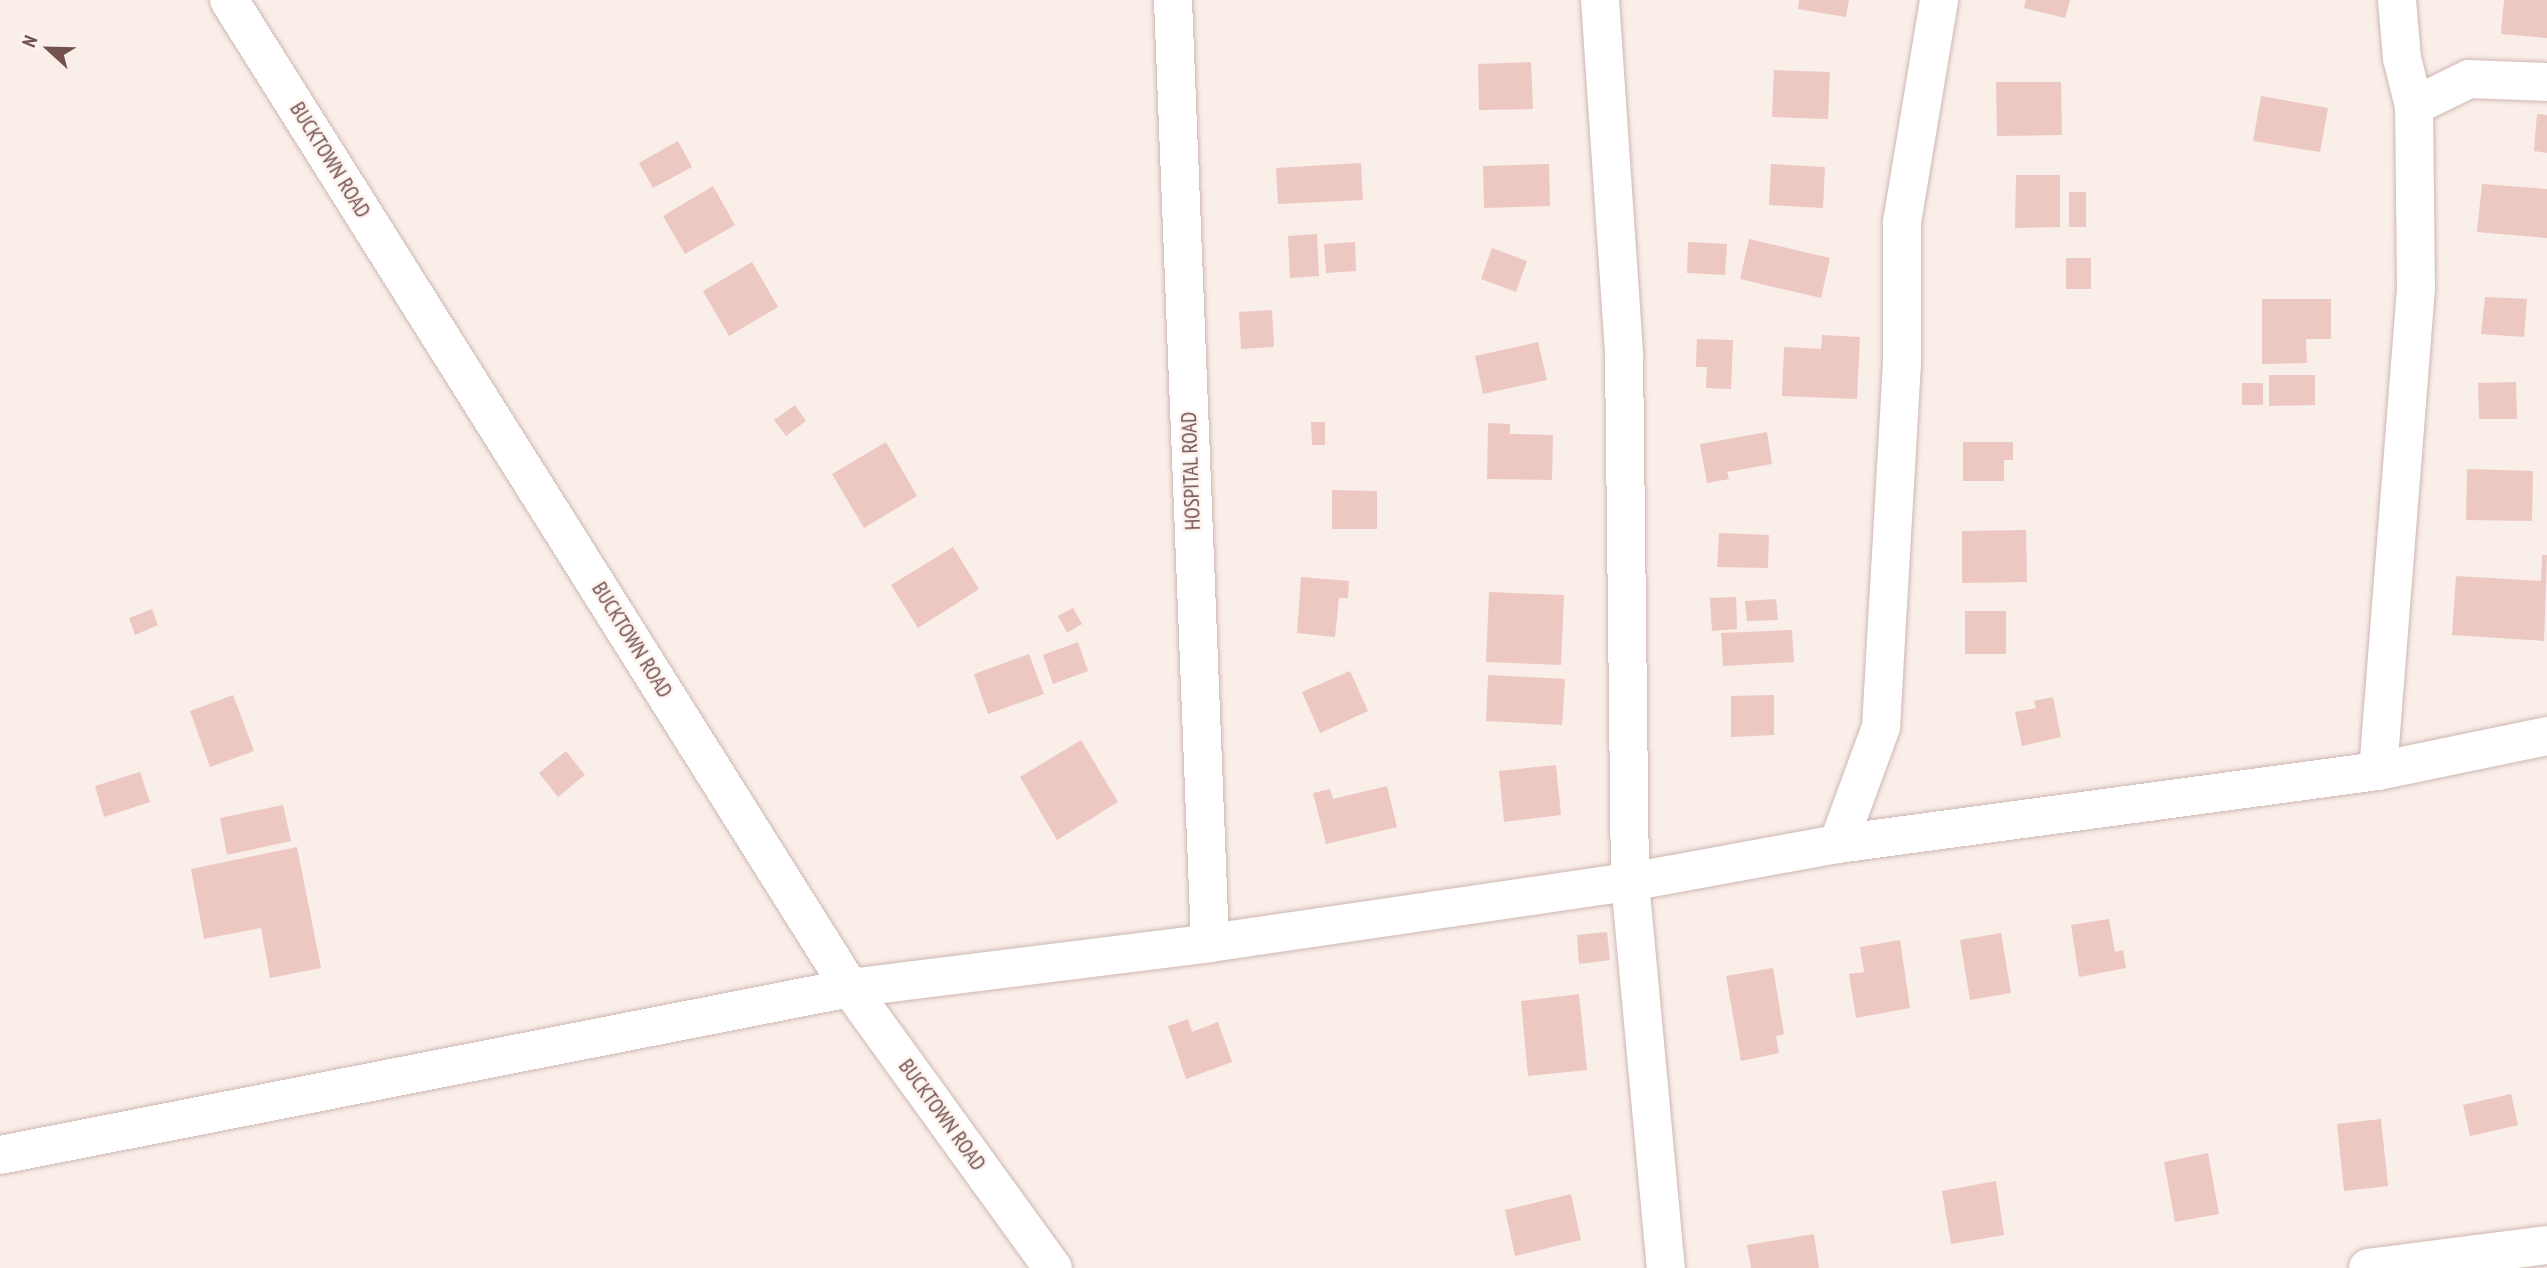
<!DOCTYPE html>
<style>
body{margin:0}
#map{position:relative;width:2547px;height:1268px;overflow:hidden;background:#faeee8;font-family:"PT Sans Narrow",sans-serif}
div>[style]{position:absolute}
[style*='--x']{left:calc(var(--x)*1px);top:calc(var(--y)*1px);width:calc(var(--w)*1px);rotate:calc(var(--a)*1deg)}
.building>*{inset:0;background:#edc7c2}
.roads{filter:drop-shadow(0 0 2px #ceb6b2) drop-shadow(0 0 2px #ceb6b2)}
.minor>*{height:38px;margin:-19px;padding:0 19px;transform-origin:19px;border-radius:19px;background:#fff}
span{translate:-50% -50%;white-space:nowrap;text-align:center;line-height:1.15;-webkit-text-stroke:5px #fdf3ee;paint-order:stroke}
.street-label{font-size:21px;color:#72514e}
.north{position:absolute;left:14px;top:14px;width:70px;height:70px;-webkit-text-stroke:5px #fdf3ee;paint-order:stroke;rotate:292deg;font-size:19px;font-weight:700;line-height:28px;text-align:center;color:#72514e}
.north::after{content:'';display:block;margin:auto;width:24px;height:32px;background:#72514e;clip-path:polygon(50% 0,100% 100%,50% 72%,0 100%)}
</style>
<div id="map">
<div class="building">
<div style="clip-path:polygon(1799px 0,1849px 0,1846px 17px,1798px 9px)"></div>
<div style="clip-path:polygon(2026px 0,2070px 0,2065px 18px,2024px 8px)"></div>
<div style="clip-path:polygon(2504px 0,2547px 0,2547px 38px,2501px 34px)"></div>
<div style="clip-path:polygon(1531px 62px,1533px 109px,1479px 110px,1478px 64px)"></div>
<div style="clip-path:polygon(1774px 70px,1830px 72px,1828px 119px,1772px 117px)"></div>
<div style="clip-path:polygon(1996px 82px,2061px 82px,2062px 135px,1997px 136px)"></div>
<div style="clip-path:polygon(2261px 96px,2328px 108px,2320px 152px,2253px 141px)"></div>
<div style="clip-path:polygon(2537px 114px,2547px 115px,2547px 153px,2534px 151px)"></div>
<div style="clip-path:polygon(678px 141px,692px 167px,653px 188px,639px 163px)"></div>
<div style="clip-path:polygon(1361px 163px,1363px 200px,1278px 204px,1276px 168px)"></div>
<div style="clip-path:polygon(1549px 164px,1550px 206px,1484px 208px,1483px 166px)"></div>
<div style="clip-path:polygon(1771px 164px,1825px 167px,1823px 208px,1769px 205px)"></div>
<div style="clip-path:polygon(2016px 175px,2060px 175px,2060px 227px,2015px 228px)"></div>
<div style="clip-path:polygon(2482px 184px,2547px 189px,2547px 238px,2477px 232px)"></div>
<div style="clip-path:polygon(713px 186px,735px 225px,685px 254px,663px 216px)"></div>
<div style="clip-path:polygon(2069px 192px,2086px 192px,2086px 227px,2069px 227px)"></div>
<div style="clip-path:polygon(1317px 234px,1319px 276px,1290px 278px,1288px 236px)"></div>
<div style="clip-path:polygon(1749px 239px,1830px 258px,1821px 298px,1740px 279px)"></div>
<div style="clip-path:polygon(1355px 242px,1356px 271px,1326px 273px,1324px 244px)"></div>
<div style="clip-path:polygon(1688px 242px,1727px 244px,1725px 275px,1687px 273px)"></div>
<div style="clip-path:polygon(1492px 248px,1527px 261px,1516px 292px,1481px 279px)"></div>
<div style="clip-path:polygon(2066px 258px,2091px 258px,2091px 289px,2066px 289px)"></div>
<div style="clip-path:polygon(752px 262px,778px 307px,729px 336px,703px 291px)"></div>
<div style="clip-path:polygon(2485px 297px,2527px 299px,2524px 337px,2481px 334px)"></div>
<div style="clip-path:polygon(2262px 299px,2331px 299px,2331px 339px,2306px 339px,2307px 363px,2262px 364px)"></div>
<div style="clip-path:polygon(1272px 310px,1274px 347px,1241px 349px,1239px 312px)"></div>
<div style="clip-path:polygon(1822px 335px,1860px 337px,1857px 399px,1782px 396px,1784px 347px,1821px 349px)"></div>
<div style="clip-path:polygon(1697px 339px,1733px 340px,1731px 389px,1706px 388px,1707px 367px,1696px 367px)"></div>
<div style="clip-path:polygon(1538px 342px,1547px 380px,1483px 394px,1475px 356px)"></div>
<div style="clip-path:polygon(2269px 375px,2315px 375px,2315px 405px,2269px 406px)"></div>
<div style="clip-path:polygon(2516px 382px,2517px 419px,2479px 419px,2478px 383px)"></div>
<div style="clip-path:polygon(2242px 383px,2263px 383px,2263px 405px,2242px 405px)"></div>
<div style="clip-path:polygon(795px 405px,806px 421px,786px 436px,774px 420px)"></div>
<div style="clip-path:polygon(1311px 422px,1325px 422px,1325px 445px,1312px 445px)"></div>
<div style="clip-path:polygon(1488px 423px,1510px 424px,1510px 434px,1553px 435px,1552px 480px,1487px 479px)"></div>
<div style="clip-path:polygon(1767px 432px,1772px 464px,1727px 472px,1729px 479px,1707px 483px,1700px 444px)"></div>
<div style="clip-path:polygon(886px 442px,917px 496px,864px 528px,832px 474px)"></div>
<div style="clip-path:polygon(1963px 442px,2013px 442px,2013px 460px,2004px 460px,2004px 481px,1963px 481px)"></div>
<div style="clip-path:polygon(2467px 469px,2533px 471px,2532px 521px,2466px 520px)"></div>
<div style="clip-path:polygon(1332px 490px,1377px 491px,1377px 529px,1332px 529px)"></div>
<div style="clip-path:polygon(2026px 530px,2027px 582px,1962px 583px,1962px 531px)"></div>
<div style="clip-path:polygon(1719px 533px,1769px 535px,1768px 568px,1717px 567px)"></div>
<div style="clip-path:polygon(953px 547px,979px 589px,918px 628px,891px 585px)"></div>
<div style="clip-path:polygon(2542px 555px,2547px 555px,2544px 641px,2452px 635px,2456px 576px,2541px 581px)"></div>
<div style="clip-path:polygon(1301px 577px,1349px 581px,1348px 598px,1339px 598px,1335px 637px,1297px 633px)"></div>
<div style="clip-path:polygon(1489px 592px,1564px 595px,1561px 665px,1486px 662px)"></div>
<div style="clip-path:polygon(1736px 597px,1737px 629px,1712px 631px,1710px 598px)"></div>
<div style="clip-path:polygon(1776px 599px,1778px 620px,1747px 621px,1745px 601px)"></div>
<div style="clip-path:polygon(1073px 608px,1082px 624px,1067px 633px,1058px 616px)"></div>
<div style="clip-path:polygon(152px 609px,158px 625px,135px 635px,129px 618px)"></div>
<div style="clip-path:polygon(1965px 611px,2006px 611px,2006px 654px,1965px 654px)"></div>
<div style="clip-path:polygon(1792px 630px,1794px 662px,1723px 666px,1721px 633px)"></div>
<div style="clip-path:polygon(1078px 642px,1088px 671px,1053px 684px,1043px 655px)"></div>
<div style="clip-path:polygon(1029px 654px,1044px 694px,988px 714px,974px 674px)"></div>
<div style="clip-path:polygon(1350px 671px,1368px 711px,1320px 733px,1302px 692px)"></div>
<div style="clip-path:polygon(1488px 675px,1565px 679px,1562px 725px,1486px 721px)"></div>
<div style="clip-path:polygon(233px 695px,254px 751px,210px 767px,190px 711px)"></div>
<div style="clip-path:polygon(1774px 695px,1774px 735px,1731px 737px,1731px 696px)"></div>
<div style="clip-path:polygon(2053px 697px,2061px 737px,2022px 746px,2015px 712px,2036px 708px,2034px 701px)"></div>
<div style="clip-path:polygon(1081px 740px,1118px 802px,1057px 840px,1020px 777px)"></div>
<div style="clip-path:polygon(566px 751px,585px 775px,558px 797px,539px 773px)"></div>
<div style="clip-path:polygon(1556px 765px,1561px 815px,1504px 822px,1499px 771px)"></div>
<div style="clip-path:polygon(140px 772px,150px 802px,104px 817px,95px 786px)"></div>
<div style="clip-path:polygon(1387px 786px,1397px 827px,1326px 844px,1313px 793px,1330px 789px,1333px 799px)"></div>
<div style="clip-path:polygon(283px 805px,291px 841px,227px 855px,220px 818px)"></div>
<div style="clip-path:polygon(297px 847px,321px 968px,270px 978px,261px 928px,204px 939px,191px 869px)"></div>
<div style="clip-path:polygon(2109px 919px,2115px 952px,2123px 950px,2126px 968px,2079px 977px,2071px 925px)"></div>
<div style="clip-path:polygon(1607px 932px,1610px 960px,1579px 964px,1577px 935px)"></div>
<div style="clip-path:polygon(2001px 933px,2011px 993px,1970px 1000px,1960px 940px)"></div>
<div style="clip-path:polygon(1900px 940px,1910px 1008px,1856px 1018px,1849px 974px,1864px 972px,1860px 947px)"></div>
<div style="clip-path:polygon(1773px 968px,1784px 1034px,1776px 1036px,1779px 1053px,1741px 1061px,1726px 976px)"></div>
<div style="clip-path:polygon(1579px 994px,1587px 1070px,1528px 1076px,1521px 1001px)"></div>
<div style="clip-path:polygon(1188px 1019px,1192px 1032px,1218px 1022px,1232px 1062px,1186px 1079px,1168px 1026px)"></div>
<div style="clip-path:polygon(2511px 1094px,2518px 1125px,2470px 1136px,2463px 1105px)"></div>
<div style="clip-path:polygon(2381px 1119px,2388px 1186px,2344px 1191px,2337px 1124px)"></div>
<div style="clip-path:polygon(2208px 1153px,2219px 1214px,2175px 1222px,2164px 1162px)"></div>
<div style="clip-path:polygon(1996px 1181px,2004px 1235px,1951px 1244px,1942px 1191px)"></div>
<div style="clip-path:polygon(1571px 1194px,1581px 1240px,1515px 1256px,1505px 1210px)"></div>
<div style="clip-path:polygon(1814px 1234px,1819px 1268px,1751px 1268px,1747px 1245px)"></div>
</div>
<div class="roads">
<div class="minor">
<div style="--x:229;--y:0;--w:1167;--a:57.85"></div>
<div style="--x:850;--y:988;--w:346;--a:54.1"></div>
<div style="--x:1173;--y:0;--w:944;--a:87.75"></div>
<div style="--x:1600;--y:0;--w:354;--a:86.1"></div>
<div style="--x:1624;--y:353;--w:529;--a:89.35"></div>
<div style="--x:1630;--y:882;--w:388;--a:84.7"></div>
<div style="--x:2397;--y:0;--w:58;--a:85.1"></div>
<div style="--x:2402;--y:58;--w:49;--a:76"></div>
<div style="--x:2378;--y:771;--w:483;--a:-85.5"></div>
<div style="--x:2416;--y:289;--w:183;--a:-90.6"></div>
<div style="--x:2414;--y:106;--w:61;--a:-26.1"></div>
<div style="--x:2469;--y:79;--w:78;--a:2.2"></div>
<div style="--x:1838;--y:844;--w:125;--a:-69.8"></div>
<div style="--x:1881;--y:727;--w:365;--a:-86.7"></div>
<div style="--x:1902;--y:363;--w:141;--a:-90"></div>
<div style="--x:1902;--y:222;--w:225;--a:-80.5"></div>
<div style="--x:0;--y:1155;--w:866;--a:-11.12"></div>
<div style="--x:850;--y:988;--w:363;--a:-7.1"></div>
<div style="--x:1210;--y:943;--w:424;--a:-8.3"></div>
<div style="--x:1630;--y:882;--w:211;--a:-10.4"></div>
<div style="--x:1838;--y:844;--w:545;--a:-7.7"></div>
<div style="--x:2378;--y:771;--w:173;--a:-11.7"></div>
<div style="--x:2368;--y:1268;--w:180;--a:-7.3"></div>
</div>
</div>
<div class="street-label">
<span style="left:330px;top:160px;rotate:58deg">BUCKTOWN ROAD</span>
<span style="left:1191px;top:471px;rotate:-92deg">HOSPITAL ROAD</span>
<span style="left:632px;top:640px;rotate:58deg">BUCKTOWN ROAD</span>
<span style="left:942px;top:1115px;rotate:54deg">BUCKTOWN ROAD</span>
</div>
<div class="north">N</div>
</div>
